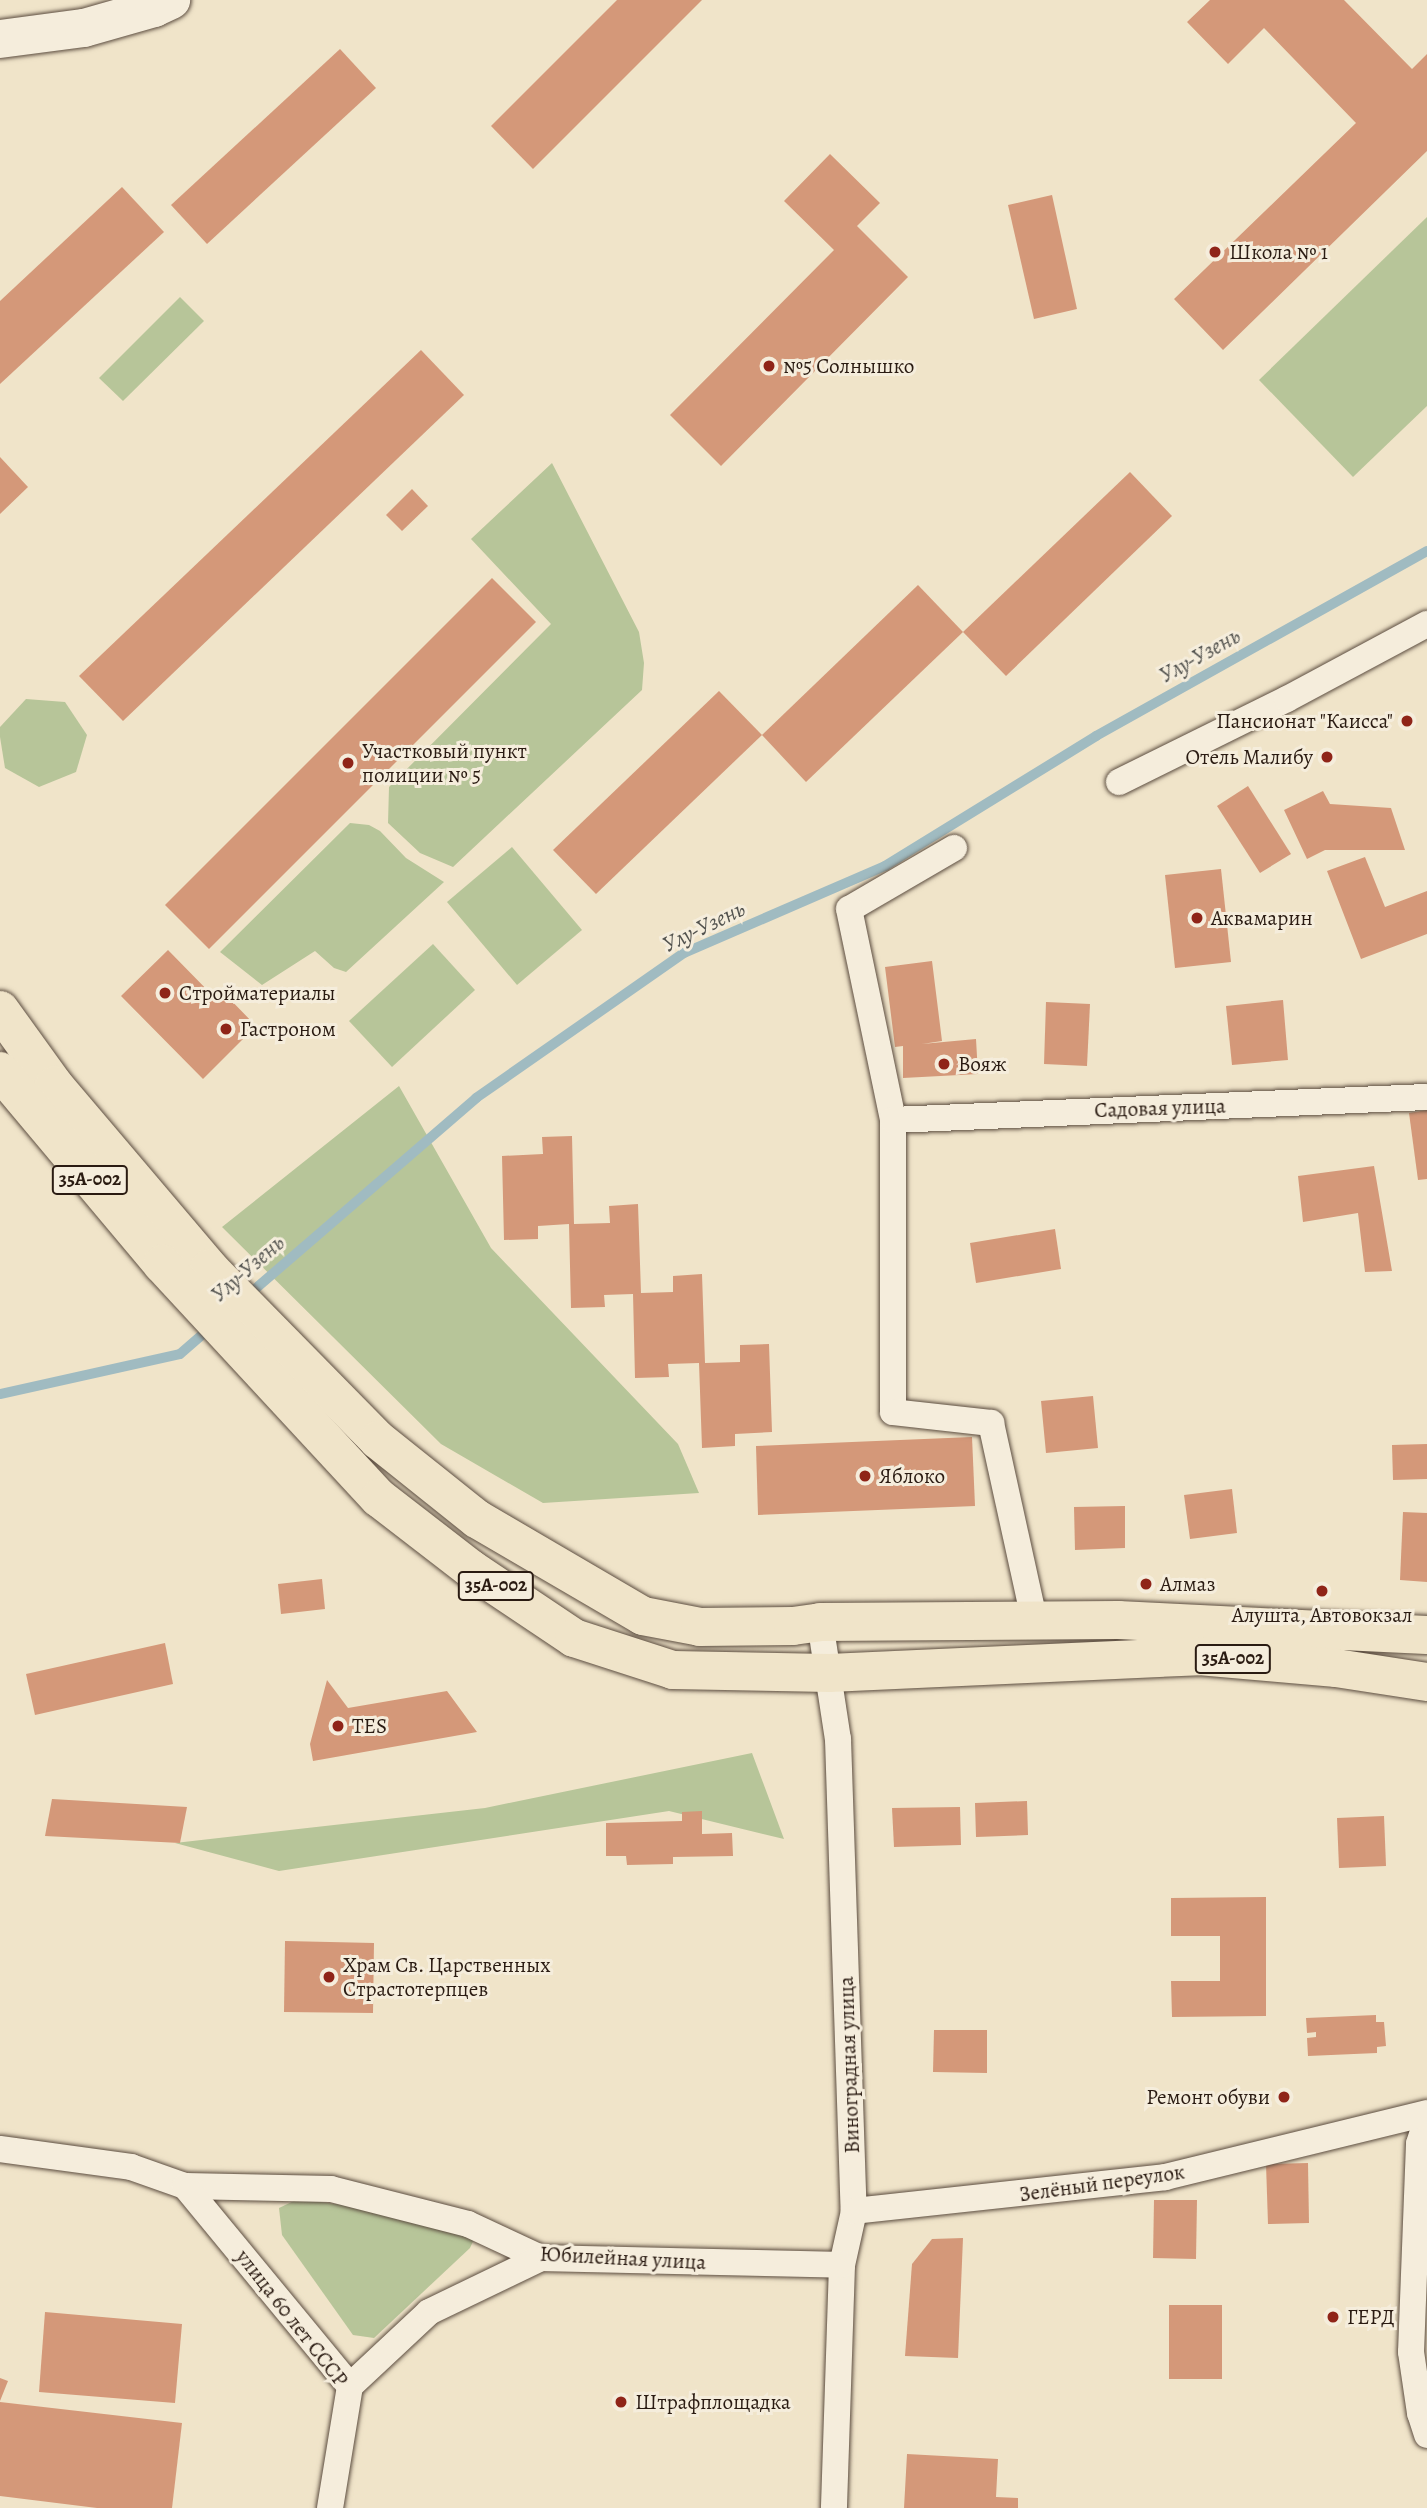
<!DOCTYPE html>
<meta charset="utf-8">
<style>
body{margin:0}
#map{position:relative;width:1427px;height:2508px;overflow:hidden;background:#f0e4c9;font-family:Alegreya,serif}
div>[style]{position:absolute}
[style*='--x']{left:calc(var(--x)*1px);top:calc(var(--y)*1px);width:calc(var(--w)*1px);rotate:calc(var(--a)*1deg)}
.green>*{inset:0;background:#b7c599}
.stream>*{height:10px;margin:-5px;padding:0 5px;transform-origin:5px;border-radius:5px;background:#a0bbc1}
.building>*{inset:0;background:#d49879}
.roads{filter:drop-shadow(0 0 2px #5c4d40) drop-shadow(0 0 2px #5c4d40)}
.street>*{height:26px;margin:-13px;padding:0 13px;transform-origin:13px;border-radius:13px;background:#f5eddc}
.secondary>*{height:38px;margin:-19px;padding:0 19px;transform-origin:19px;border-radius:19px;background:#f5eddc}
.highway>*{height:38px;margin:-19px;padding:0 19px;transform-origin:19px;border-radius:19px;background:#f0e4c9}
.dots>*{width:19px;height:19px;translate:-50% -50%;box-sizing:border-box;border:4px solid #f5eddc;border-radius:50%}
span{translate:-50% -50%;white-space:nowrap;text-align:center;line-height:1.15;-webkit-text-stroke:6px #f5eddc;paint-order:stroke}
.shield-label span{padding:2px 5px;background:#f5eddc;border:2px solid;border-radius:5px;-webkit-text-stroke-width:0}
.shield-label{font-size:19px;color:#2a1b12;font-weight:700}
.poi-label{font-size:21px;color:#2a1b12}
.left{translate:0 -50%;text-align:left}
.right{translate:-100% -50%;text-align:right}
.street-label{font-size:21px;color:#2a1b12}
.water-label{font-size:23px;color:#53534f;font-style:italic}
</style>
<div id="map">
<div class="green">
<div style="clip-path:polygon(1427px 217px,1427px 406px,1353px 477px,1259px 380px)"></div>
<div style="clip-path:polygon(180px 297px,204px 321px,123px 401px,99px 378px)"></div>
<div style="clip-path:polygon(552px 463px,639px 632px,644px 663px,642px 690px,453px 867px,420px 853px,388px 823px,389px 787px,551px 624px,471px 539px)"></div>
<div style="clip-path:polygon(26px 699px,65px 702px,87px 735px,76px 772px,39px 787px,5px 768px,0 737px,0 727px)"></div>
<div style="clip-path:polygon(350px 823px,369px 825px,380px 831px,406px 858px,444px 882px,346px 972px,334px 968px,315px 951px,262px 985px,220px 952px)"></div>
<div style="clip-path:polygon(512px 847px,582px 930px,517px 985px,447px 902px)"></div>
<div style="clip-path:polygon(433px 944px,475px 990px,392px 1067px,349px 1021px)"></div>
<div style="clip-path:polygon(399px 1086px,491px 1248px,678px 1444px,699px 1493px,543px 1503px,441px 1444px,222px 1227px)"></div>
<div style="clip-path:polygon(752px 1753px,784px 1839px,669px 1811px,279px 1871px,175px 1843px,485px 1808px)"></div>
<div style="clip-path:polygon(298px 2199px,381px 2210px,475px 2237px,470px 2248px,374px 2338px,353px 2335px,282px 2235px,279px 2208px)"></div>
</div>
<div class="stream">
<div style="--x:247;--y:1296;--w:303;--a:-40.8"></div>
<div style="--x:476;--y:1098;--w:254;--a:-34.9"></div>
<div style="--x:684;--y:953;--w:219;--a:-23.4"></div>
<div style="--x:885;--y:866;--w:248;--a:-31.6"></div>
<div style="--x:1096;--y:736;--w:379;--a:-29.2"></div>
<div style="--x:0;--y:1394;--w:184;--a:-12.5"></div>
<div style="--x:180;--y:1354;--w:40;--a:-41"></div>
</div>
<div class="building">
<div style="clip-path:polygon(617px 0,702px 0,533px 169px,491px 126px)"></div>
<div style="clip-path:polygon(1210px 0,1344px 0,1412px 69px,1427px 54px,1427px 151px,1223px 350px,1174px 299px,1356px 123px,1264px 28px,1228px 64px,1187px 22px)"></div>
<div style="clip-path:polygon(340px 49px,376px 88px,207px 244px,171px 205px)"></div>
<div style="clip-path:polygon(830px 154px,880px 203px,857px 226px,908px 277px,721px 466px,670px 415px,834px 250px,784px 201px)"></div>
<div style="clip-path:polygon(122px 187px,164px 232px,0 384px,0 301px)"></div>
<div style="clip-path:polygon(1052px 195px,1077px 309px,1034px 319px,1008px 205px)"></div>
<div style="clip-path:polygon(421px 350px,464px 395px,123px 721px,79px 676px)"></div>
<div style="clip-path:polygon(0 457px,28px 487px,0 514px)"></div>
<div style="clip-path:polygon(1130px 472px,1172px 516px,1006px 676px,963px 632px)"></div>
<div style="clip-path:polygon(412px 489px,428px 506px,402px 531px,386px 515px)"></div>
<div style="clip-path:polygon(492px 578px,536px 622px,209px 949px,165px 905px)"></div>
<div style="clip-path:polygon(918px 585px,963px 632px,806px 782px,762px 735px)"></div>
<div style="clip-path:polygon(719px 691px,762px 735px,596px 894px,553px 850px)"></div>
<div style="clip-path:polygon(1248px 786px,1291px 854px,1260px 873px,1217px 806px)"></div>
<div style="clip-path:polygon(1323px 791px,1330px 804px,1391px 808px,1405px 850px,1325px 850px,1307px 859px,1284px 810px)"></div>
<div style="clip-path:polygon(1365px 857px,1385px 907px,1427px 891px,1427px 934px,1361px 959px,1327px 871px)"></div>
<div style="clip-path:polygon(1221px 869px,1231px 962px,1175px 968px,1165px 875px)"></div>
<div style="clip-path:polygon(168px 950px,216px 999px,223px 992px,256px 1026px,203px 1079px,121px 996px)"></div>
<div style="clip-path:polygon(932px 961px,942px 1041px,922px 1044px,976px 1039px,978px 1074px,903px 1078px,903px 1046px,895px 1047px,885px 967px)"></div>
<div style="clip-path:polygon(1283px 1000px,1288px 1060px,1232px 1065px,1226px 1006px)"></div>
<div style="clip-path:polygon(1046px 1002px,1090px 1004px,1087px 1066px,1044px 1064px)"></div>
<div style="clip-path:polygon(1427px 1110px,1427px 1179px,1418px 1180px,1409px 1113px)"></div>
<div style="clip-path:polygon(572px 1136px,574px 1224px,610px 1223px,609px 1206px,638px 1204px,641px 1293px,673px 1292px,673px 1276px,702px 1274px,705px 1363px,740px 1362px,740px 1345px,769px 1344px,772px 1432px,735px 1434px,735px 1446px,702px 1448px,699px 1363px,668px 1364px,669px 1377px,635px 1378px,633px 1294px,604px 1295px,605px 1307px,571px 1308px,569px 1224px,538px 1226px,538px 1239px,504px 1240px,502px 1156px,543px 1154px,542px 1137px)"></div>
<div style="clip-path:polygon(1374px 1166px,1392px 1271px,1365px 1272px,1358px 1213px,1303px 1222px,1298px 1176px)"></div>
<div style="clip-path:polygon(1055px 1229px,1061px 1269px,976px 1283px,970px 1243px)"></div>
<div style="clip-path:polygon(1093px 1396px,1098px 1448px,1046px 1453px,1041px 1401px)"></div>
<div style="clip-path:polygon(972px 1437px,975px 1506px,758px 1515px,756px 1446px)"></div>
<div style="clip-path:polygon(1427px 1444px,1427px 1479px,1393px 1480px,1392px 1445px)"></div>
<div style="clip-path:polygon(1232px 1489px,1237px 1533px,1190px 1539px,1184px 1495px)"></div>
<div style="clip-path:polygon(1125px 1506px,1125px 1548px,1075px 1550px,1074px 1507px)"></div>
<div style="clip-path:polygon(1403px 1512px,1427px 1513px,1427px 1582px,1400px 1580px)"></div>
<div style="clip-path:polygon(322px 1579px,325px 1609px,281px 1614px,278px 1584px)"></div>
<div style="clip-path:polygon(165px 1643px,173px 1684px,35px 1715px,26px 1674px)"></div>
<div style="clip-path:polygon(327px 1680px,348px 1708px,447px 1691px,477px 1732px,313px 1761px,310px 1744px)"></div>
<div style="clip-path:polygon(52px 1799px,187px 1807px,180px 1843px,45px 1836px)"></div>
<div style="clip-path:polygon(1027px 1801px,1028px 1835px,976px 1837px,975px 1803px)"></div>
<div style="clip-path:polygon(960px 1807px,961px 1845px,894px 1847px,892px 1808px)"></div>
<div style="clip-path:polygon(702px 1811px,702px 1834px,732px 1833px,733px 1856px,673px 1857px,673px 1864px,627px 1865px,626px 1856px,606px 1856px,606px 1823px,682px 1821px,682px 1812px)"></div>
<div style="clip-path:polygon(1384px 1816px,1386px 1866px,1339px 1868px,1337px 1818px)"></div>
<div style="clip-path:polygon(1266px 1897px,1266px 2016px,1172px 2017px,1171px 1981px,1220px 1981px,1220px 1936px,1171px 1936px,1171px 1898px)"></div>
<div style="clip-path:polygon(285px 1941px,374px 1943px,373px 2013px,284px 2012px)"></div>
<div style="clip-path:polygon(1376px 2015px,1376px 2022px,1384px 2022px,1386px 2046px,1377px 2047px,1377px 2053px,1308px 2056px,1307px 2038px,1316px 2037px,1316px 2032px,1307px 2033px,1306px 2018px)"></div>
<div style="clip-path:polygon(934px 2030px,987px 2030px,987px 2073px,933px 2072px)"></div>
<div style="clip-path:polygon(1308px 2163px,1309px 2223px,1268px 2224px,1266px 2164px)"></div>
<div style="clip-path:polygon(1154px 2200px,1197px 2200px,1196px 2259px,1153px 2258px)"></div>
<div style="clip-path:polygon(963px 2238px,958px 2358px,905px 2356px,912px 2264px,932px 2239px)"></div>
<div style="clip-path:polygon(1169px 2305px,1222px 2305px,1222px 2379px,1169px 2379px)"></div>
<div style="clip-path:polygon(45px 2312px,182px 2324px,175px 2403px,39px 2392px)"></div>
<div style="clip-path:polygon(0 2378px,8px 2381px,0 2401px)"></div>
<div style="clip-path:polygon(0 2402px,182px 2423px,172px 2508px,97px 2508px,0 2496px)"></div>
<div style="clip-path:polygon(907px 2454px,998px 2459px,996px 2497px,1018px 2498px,1018px 2508px,904px 2508px)"></div>
</div>
<div class="roads">
<div class="street">
<div style="--x:1119;--y:782;--w:187;--a:-26.3"></div>
<div style="--x:1287;--y:699;--w:159;--a:-28.2"></div>
<div style="--x:954;--y:848;--w:121;--a:149.8"></div>
<div style="--x:849;--y:909;--w:216;--a:78.2"></div>
<div style="--x:893;--y:1120;--w:292;--a:90"></div>
<div style="--x:893;--y:1412;--w:99;--a:6.4"></div>
<div style="--x:991;--y:1423;--w:205;--a:77.6"></div>
<div style="--x:893;--y:1120;--w:534;--a:-2.47"></div>
<div style="--x:820;--y:1622;--w:118;--a:81.3"></div>
<div style="--x:838;--y:1739;--w:472;--a:88.1"></div>
<div style="--x:854;--y:2211;--w:55;--a:102.5"></div>
<div style="--x:842;--y:2265;--w:243;--a:91.9"></div>
<div style="--x:1427;--y:2119;--w:26;--a:108"></div>
<div style="--x:1419;--y:2144;--w:208;--a:92.2"></div>
<div style="--x:1411;--y:2352;--w:62;--a:81.6"></div>
<div style="--x:1420;--y:2413;--w:23;--a:72"></div>
<div style="--x:0;--y:2149;--w:132;--a:7.8"></div>
<div style="--x:131;--y:2167;--w:57;--a:19.4"></div>
<div style="--x:185;--y:2186;--w:146;--a:1.2"></div>
<div style="--x:331;--y:2189;--w:141;--a:14.3"></div>
<div style="--x:468;--y:2224;--w:81;--a:25"></div>
<div style="--x:541;--y:2258;--w:301;--a:1.3"></div>
<div style="--x:185;--y:2186;--w:259;--a:50.5"></div>
<div style="--x:350;--y:2386;--w:124;--a:99.3"></div>
<div style="--x:854;--y:2211;--w:313;--a:-6.2"></div>
<div style="--x:1165;--y:2177;--w:270;--a:-13.7"></div>
<div style="--x:350;--y:2386;--w:108;--a:-43.1"></div>
<div style="--x:429;--y:2312;--w:124;--a:-25.7"></div>
</div>
<div class="secondary">
<div style="--x:0;--y:39;--w:85;--a:-7.5"></div>
<div style="--x:84;--y:28;--w:73;--a:-15.9"></div>
<div style="--x:154;--y:8;--w:19;--a:-25"></div>
</div>
<div class="highway">
<div style="--x:0;--y:1010;--w:92;--a:54.2"></div>
<div style="--x:54;--y:1085;--w:240;--a:49.7"></div>
<div style="--x:209;--y:1268;--w:241;--a:45.5"></div>
<div style="--x:378;--y:1440;--w:127;--a:38.6"></div>
<div style="--x:477;--y:1519;--w:192;--a:30.3"></div>
<div style="--x:643;--y:1616;--w:58;--a:10.9"></div>
<div style="--x:700;--y:1627;--w:93;--a:-0.6"></div>
<div style="--x:793;--y:1626;--w:27;--a:-8"></div>
<div style="--x:820;--y:1622;--w:298;--a:-0.4"></div>
<div style="--x:1118;--y:1620;--w:309;--a:2.8"></div>
<div style="--x:0;--y:1071;--w:252;--a:50"></div>
<div style="--x:162;--y:1264;--w:319;--a:47.2"></div>
<div style="--x:379;--y:1498;--w:116;--a:37.7"></div>
<div style="--x:471;--y:1569;--w:124;--a:33.8"></div>
<div style="--x:574;--y:1638;--w:104;--a:17.9"></div>
<div style="--x:673;--y:1670;--w:156;--a:1.1"></div>
<div style="--x:829;--y:1673;--w:370;--a:-2.6"></div>
<div style="--x:1199;--y:1656;--w:138;--a:5"></div>
<div style="--x:1336;--y:1668;--w:92;--a:8.7"></div>
</div>
</div>
<div class="dots">
<div style="left:1215px;top:252px;background:#8f2418"></div>
<div style="left:769px;top:366px;background:#8f2418"></div>
<div style="left:1407px;top:721px;background:#8f2418"></div>
<div style="left:1327px;top:757px;background:#8f2418"></div>
<div style="left:348px;top:763px;background:#8f2418"></div>
<div style="left:1197px;top:918px;background:#8f2418"></div>
<div style="left:165px;top:993px;background:#8f2418"></div>
<div style="left:226px;top:1029px;background:#8f2418"></div>
<div style="left:944px;top:1064px;background:#8f2418"></div>
<div style="left:865px;top:1476px;background:#8f2418"></div>
<div style="left:1146px;top:1584px;background:#8f2418"></div>
<div style="left:1322px;top:1591px;background:#8f2418"></div>
<div style="left:338px;top:1726px;background:#8f2418"></div>
<div style="left:329px;top:1977px;background:#8f2418"></div>
<div style="left:1284px;top:2097px;background:#8f2418"></div>
<div style="left:1333px;top:2317px;background:#8f2418"></div>
<div style="left:621px;top:2402px;background:#8f2418"></div>
</div>
<div class="shield-label">
<span style="left:90px;top:1180px">35А-002</span>
<span style="left:496px;top:1586px">35А-002</span>
<span style="left:1233px;top:1659px">35А-002</span>
</div>
<div class="poi-label">
<span class="left" style="left:1229px;top:252px">Школа № 1</span>
<span class="left" style="left:783px;top:366px">№5 Солнышко</span>
<span class="right" style="left:1393px;top:721px">Пансионат "Каисса"</span>
<span class="left" style="left:362px;top:763px">Участковый пункт<br>полиции № 5</span>
<span class="right" style="left:1313px;top:757px">Отель Малибу</span>
<span class="left" style="left:1211px;top:918px">Аквамарин</span>
<span class="left" style="left:179px;top:993px">Стройматериалы</span>
<span class="left" style="left:240px;top:1029px">Гастроном</span>
<span class="left" style="left:958px;top:1064px">Вояж</span>
<span class="left" style="left:879px;top:1476px">Яблоко</span>
<span class="left" style="left:1160px;top:1584px">Алмаз</span>
<span style="left:1322px;top:1615px">Алушта, Автовокзал</span>
<span class="left" style="left:352px;top:1726px">TES</span>
<span class="left" style="left:343px;top:1977px">Храм Св. Царственных<br>Страстотерпцев</span>
<span class="right" style="left:1270px;top:2097px">Ремонт обуви</span>
<span class="left" style="left:1347px;top:2317px">ГЕРД</span>
<span class="left" style="left:635px;top:2402px">Штрафплощадка</span>
</div>
<div class="street-label">
<span style="left:1160px;top:1108px;rotate:-2deg">Садовая улица</span>
<span style="left:849px;top:2065px;rotate:-92deg">Виноградная улица</span>
<span style="left:1102px;top:2183px;rotate:-8deg">Зелёный переулок</span>
<span style="left:623px;top:2258px;rotate:3deg">Юбилейная улица</span>
<span style="left:292px;top:2318px;rotate:52deg">улица 60 лет СССР</span>
</div>
<div class="water-label">
<span style="left:1200px;top:656px;rotate:-29deg">Улу-Узень</span>
<span style="left:704px;top:927px;rotate:-26deg">Улу-Узень</span>
<span style="left:248px;top:1269px;rotate:-41deg">Улу-Узень</span>
</div>
</div>
